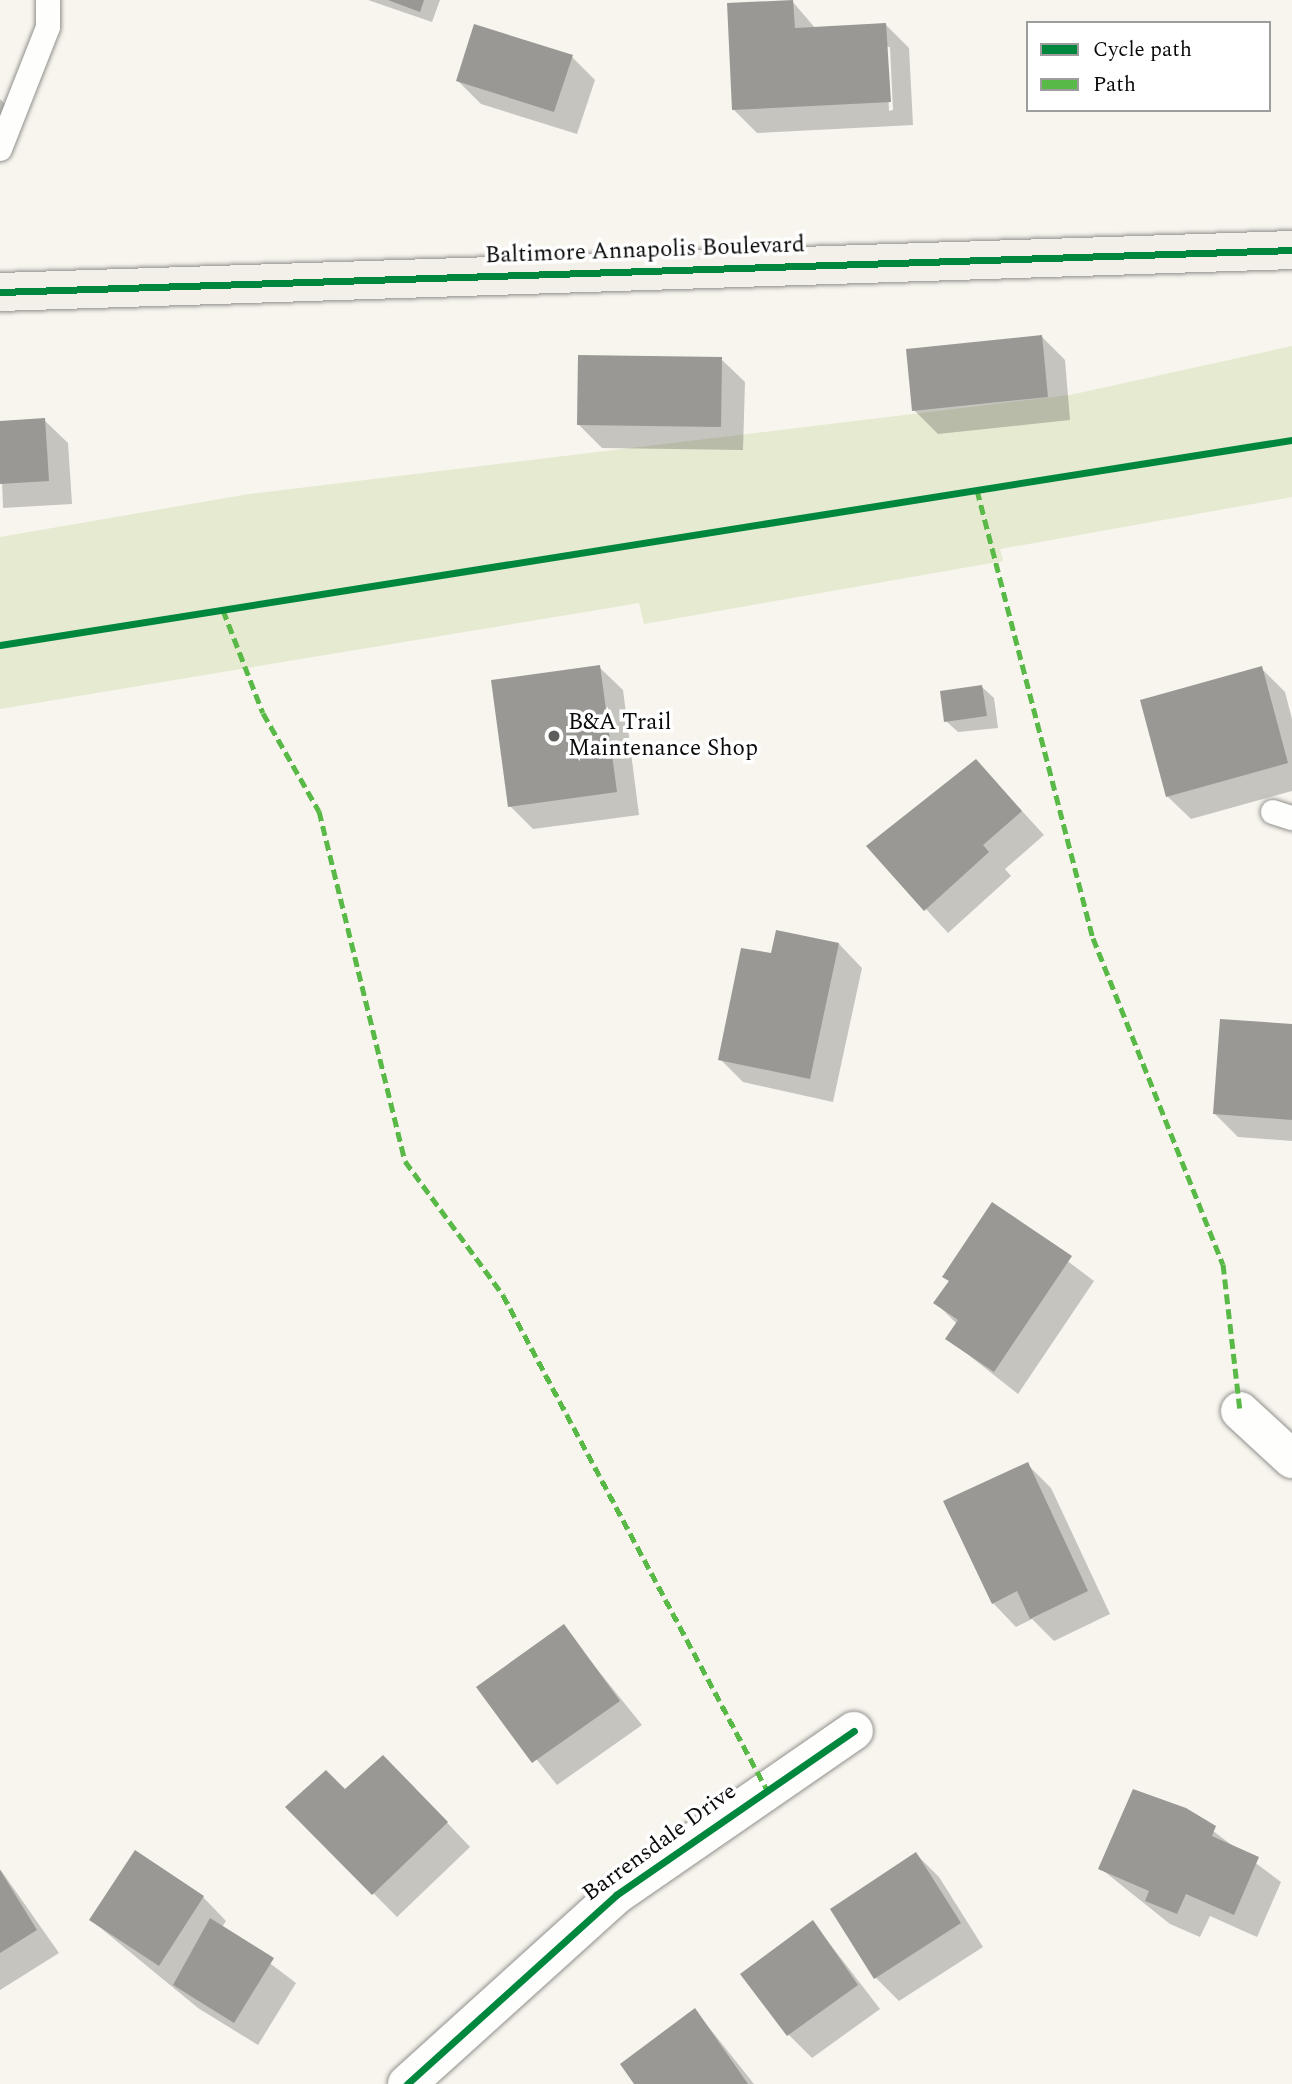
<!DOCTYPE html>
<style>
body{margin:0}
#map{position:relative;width:1292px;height:2084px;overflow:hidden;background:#f8f5ee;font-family:Spectral,serif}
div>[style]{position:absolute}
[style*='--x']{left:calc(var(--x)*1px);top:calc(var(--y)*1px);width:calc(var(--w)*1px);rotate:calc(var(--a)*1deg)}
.green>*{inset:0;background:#e5ead1}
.shadow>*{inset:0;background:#0003}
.building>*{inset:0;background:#9a9894}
.roads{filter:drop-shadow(0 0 2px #91908d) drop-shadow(0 0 2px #91908d)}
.lane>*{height:24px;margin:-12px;padding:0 12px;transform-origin:12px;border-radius:12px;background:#fefefc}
.street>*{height:38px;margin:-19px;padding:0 19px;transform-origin:19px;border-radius:19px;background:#fefefc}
.secondary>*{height:38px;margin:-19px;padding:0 19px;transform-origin:19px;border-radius:19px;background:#f3f0e9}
.quiet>*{height:5px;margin-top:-2.5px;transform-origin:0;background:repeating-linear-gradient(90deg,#58b947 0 10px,transparent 0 15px)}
.cycleway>*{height:7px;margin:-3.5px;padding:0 3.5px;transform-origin:3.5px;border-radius:3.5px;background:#00873e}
.dots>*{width:19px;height:19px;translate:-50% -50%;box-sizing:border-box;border:4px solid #fff;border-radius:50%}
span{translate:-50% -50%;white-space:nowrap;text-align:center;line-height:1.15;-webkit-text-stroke:7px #fff;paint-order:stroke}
.street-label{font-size:23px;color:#0a0a0a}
.poi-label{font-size:23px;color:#0a0a0a}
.left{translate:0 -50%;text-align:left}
.legend{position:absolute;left:1026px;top:21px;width:245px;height:91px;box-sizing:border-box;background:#fff;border:2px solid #9d9d9d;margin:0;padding:9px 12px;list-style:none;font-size:21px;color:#0a0a0a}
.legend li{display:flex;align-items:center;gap:14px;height:35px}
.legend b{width:35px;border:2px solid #9d9d9d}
</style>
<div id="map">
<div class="green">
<div style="clip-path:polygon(1292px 346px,1292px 497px,1000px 549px,1003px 561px,644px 624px,639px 603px,0 709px,0 537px,249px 494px,1070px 395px)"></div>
</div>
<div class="shadow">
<div style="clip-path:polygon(368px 0,440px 0,432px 22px)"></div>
<div style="clip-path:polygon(evenodd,792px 1px,816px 29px,886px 25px,909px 48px,913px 125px,757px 133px,734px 110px,792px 1px,886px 47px,890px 47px,893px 110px,889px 111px,886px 47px)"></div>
<div style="clip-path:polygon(572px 57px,595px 80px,577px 134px,481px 104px,458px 81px)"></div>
<div style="clip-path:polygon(0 99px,9px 108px,0 120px)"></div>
<div style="clip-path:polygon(1041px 336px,1065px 360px,1070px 420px,938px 434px,914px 410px)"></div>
<div style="clip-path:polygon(721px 359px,745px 382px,743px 450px,602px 448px,579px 425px)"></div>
<div style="clip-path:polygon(44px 420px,68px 443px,72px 504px,3px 508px,0 423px)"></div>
<div style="clip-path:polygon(599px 667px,623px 690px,639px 815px,533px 829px,510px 806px)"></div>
<div style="clip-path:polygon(1261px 668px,1285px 692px,1292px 719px,1292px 791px,1191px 819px,1167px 796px)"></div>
<div style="clip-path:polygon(982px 687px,994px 698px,998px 728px,958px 732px,946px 721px)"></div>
<div style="clip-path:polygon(976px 761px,1044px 835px,1005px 869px,1011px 876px,948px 933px,869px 847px)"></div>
<div style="clip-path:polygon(839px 944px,862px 968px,833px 1102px,743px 1082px,720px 1059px,772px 955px)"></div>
<div style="clip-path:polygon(1292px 1026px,1292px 1141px,1238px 1137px,1215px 1114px)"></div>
<div style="clip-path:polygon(993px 1205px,1094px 1281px,1018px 1394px,947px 1338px,957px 1324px,936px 1303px)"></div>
<div style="clip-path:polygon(1027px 1464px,1051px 1488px,1110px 1614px,1054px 1641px,1032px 1619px,1016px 1627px,993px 1603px)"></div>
<div style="clip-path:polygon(563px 1627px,642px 1725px,557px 1785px,479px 1687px)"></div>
<div style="clip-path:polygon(407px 1780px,470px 1847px,397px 1917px,288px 1807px)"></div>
<div style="clip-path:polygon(1185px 1810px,1281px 1882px,1257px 1937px,1210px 1916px,1200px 1937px,1170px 1924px,1100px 1868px)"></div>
<div style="clip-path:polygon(916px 1854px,939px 1877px,983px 1947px,899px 2001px,876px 1978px,832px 1909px)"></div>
<div style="clip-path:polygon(0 1869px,59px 1953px,0 1990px)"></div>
<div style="clip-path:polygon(203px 1897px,226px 1921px,222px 1927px,296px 1983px,258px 2045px,198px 2008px,91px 1920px)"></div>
<div style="clip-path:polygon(813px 1922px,880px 2009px,812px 2058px,789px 2035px)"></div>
<div style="clip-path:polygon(695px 2010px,754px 2084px,637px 2084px)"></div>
</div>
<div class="building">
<div style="clip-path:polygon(388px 0,424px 0,420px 12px)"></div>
<div style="clip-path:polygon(793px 0,795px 28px,886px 23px,891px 102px,732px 110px,727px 3px)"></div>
<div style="clip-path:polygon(474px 24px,573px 55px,554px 112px,456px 81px)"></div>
<div style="clip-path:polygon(1042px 335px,1048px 397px,912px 411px,906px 349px)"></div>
<div style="clip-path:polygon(578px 355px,722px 357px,721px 427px,577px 425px)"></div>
<div style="clip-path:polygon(45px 418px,49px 481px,0 484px,0 421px)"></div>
<div style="clip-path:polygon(600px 665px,617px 792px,508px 807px,491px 680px)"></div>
<div style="clip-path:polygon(1262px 666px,1288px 763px,1166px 797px,1140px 700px)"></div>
<div style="clip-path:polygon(982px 685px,987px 716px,944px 722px,940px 691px)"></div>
<div style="clip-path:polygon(976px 759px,1022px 811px,983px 845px,989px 852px,924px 911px,866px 846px)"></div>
<div style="clip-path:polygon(776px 930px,839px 943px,810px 1079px,718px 1060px,741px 948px,771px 953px)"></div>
<div style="clip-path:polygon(1220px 1019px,1292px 1024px,1292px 1120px,1213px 1114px)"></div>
<div style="clip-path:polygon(992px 1202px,1072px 1256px,994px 1372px,945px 1339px,958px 1320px,933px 1303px,949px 1281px,942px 1277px)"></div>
<div style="clip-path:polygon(1028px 1462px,1088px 1591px,1030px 1619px,1017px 1591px,992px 1604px,943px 1501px)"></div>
<div style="clip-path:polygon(564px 1624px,620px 1701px,532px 1763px,476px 1687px)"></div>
<div style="clip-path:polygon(383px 1755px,448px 1822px,372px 1895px,285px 1807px,326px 1770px,345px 1789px)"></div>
<div style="clip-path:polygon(1133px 1789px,1186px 1808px,1216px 1826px,1212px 1836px,1259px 1857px,1234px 1915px,1186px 1894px,1177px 1914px,1145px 1901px,1149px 1891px,1098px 1869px)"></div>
<div style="clip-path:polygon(135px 1850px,204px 1896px,159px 1966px,89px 1920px)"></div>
<div style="clip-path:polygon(916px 1852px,961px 1923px,874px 1979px,830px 1909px)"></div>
<div style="clip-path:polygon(0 1870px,37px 1930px,0 1953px)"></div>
<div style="clip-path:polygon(210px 1918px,274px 1958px,234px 2023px,173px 1985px)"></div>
<div style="clip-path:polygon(813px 1920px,858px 1985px,787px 2036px,740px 1974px)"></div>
<div style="clip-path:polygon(695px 2008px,748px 2084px,634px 2084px,620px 2064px)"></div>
</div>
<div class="roads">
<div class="lane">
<div style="--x:0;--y:149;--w:131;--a:-68.5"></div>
<div style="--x:48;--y:27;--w:27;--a:-90"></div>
<div style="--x:1273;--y:812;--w:20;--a:18"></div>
</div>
<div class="street">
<div style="--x:1240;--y:1411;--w:71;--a:42.7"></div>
<div style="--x:407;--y:2084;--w:282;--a:-42.1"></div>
<div style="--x:616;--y:1895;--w:289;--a:-34.6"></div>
</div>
<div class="secondary">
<div style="--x:0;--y:292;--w:1293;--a:-1.86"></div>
</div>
</div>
<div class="quiet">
<div style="--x:977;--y:490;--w:463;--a:75.5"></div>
<div style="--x:1093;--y:938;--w:351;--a:68.3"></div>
<div style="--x:1223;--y:1264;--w:148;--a:83.4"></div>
<div style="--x:223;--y:610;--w:110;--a:68.8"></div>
<div style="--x:263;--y:713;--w:113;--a:60.3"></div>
<div style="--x:319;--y:811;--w:360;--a:76.2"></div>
<div style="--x:405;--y:1161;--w:166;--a:53.8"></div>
<div style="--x:503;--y:1295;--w:561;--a:61.93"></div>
</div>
<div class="cycleway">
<div style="--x:0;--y:292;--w:1293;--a:-1.86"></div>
<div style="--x:0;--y:645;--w:1308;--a:-9.02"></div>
<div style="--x:407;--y:2084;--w:282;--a:-42.1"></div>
<div style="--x:616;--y:1895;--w:289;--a:-34.6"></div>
</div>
<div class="dots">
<div style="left:554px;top:736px;background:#5d5c5a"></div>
</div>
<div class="street-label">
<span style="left:645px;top:251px;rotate:-2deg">Baltimore Annapolis Boulevard</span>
<span style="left:660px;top:1843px;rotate:-36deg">Barrensdale Drive</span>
</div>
<div class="poi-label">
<span class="left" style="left:568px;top:736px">B&amp;A Trail<br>Maintenance Shop</span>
</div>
<ul class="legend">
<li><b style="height:9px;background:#00873e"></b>Cycle path</li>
<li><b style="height:9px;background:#58b947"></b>Path</li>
</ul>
</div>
